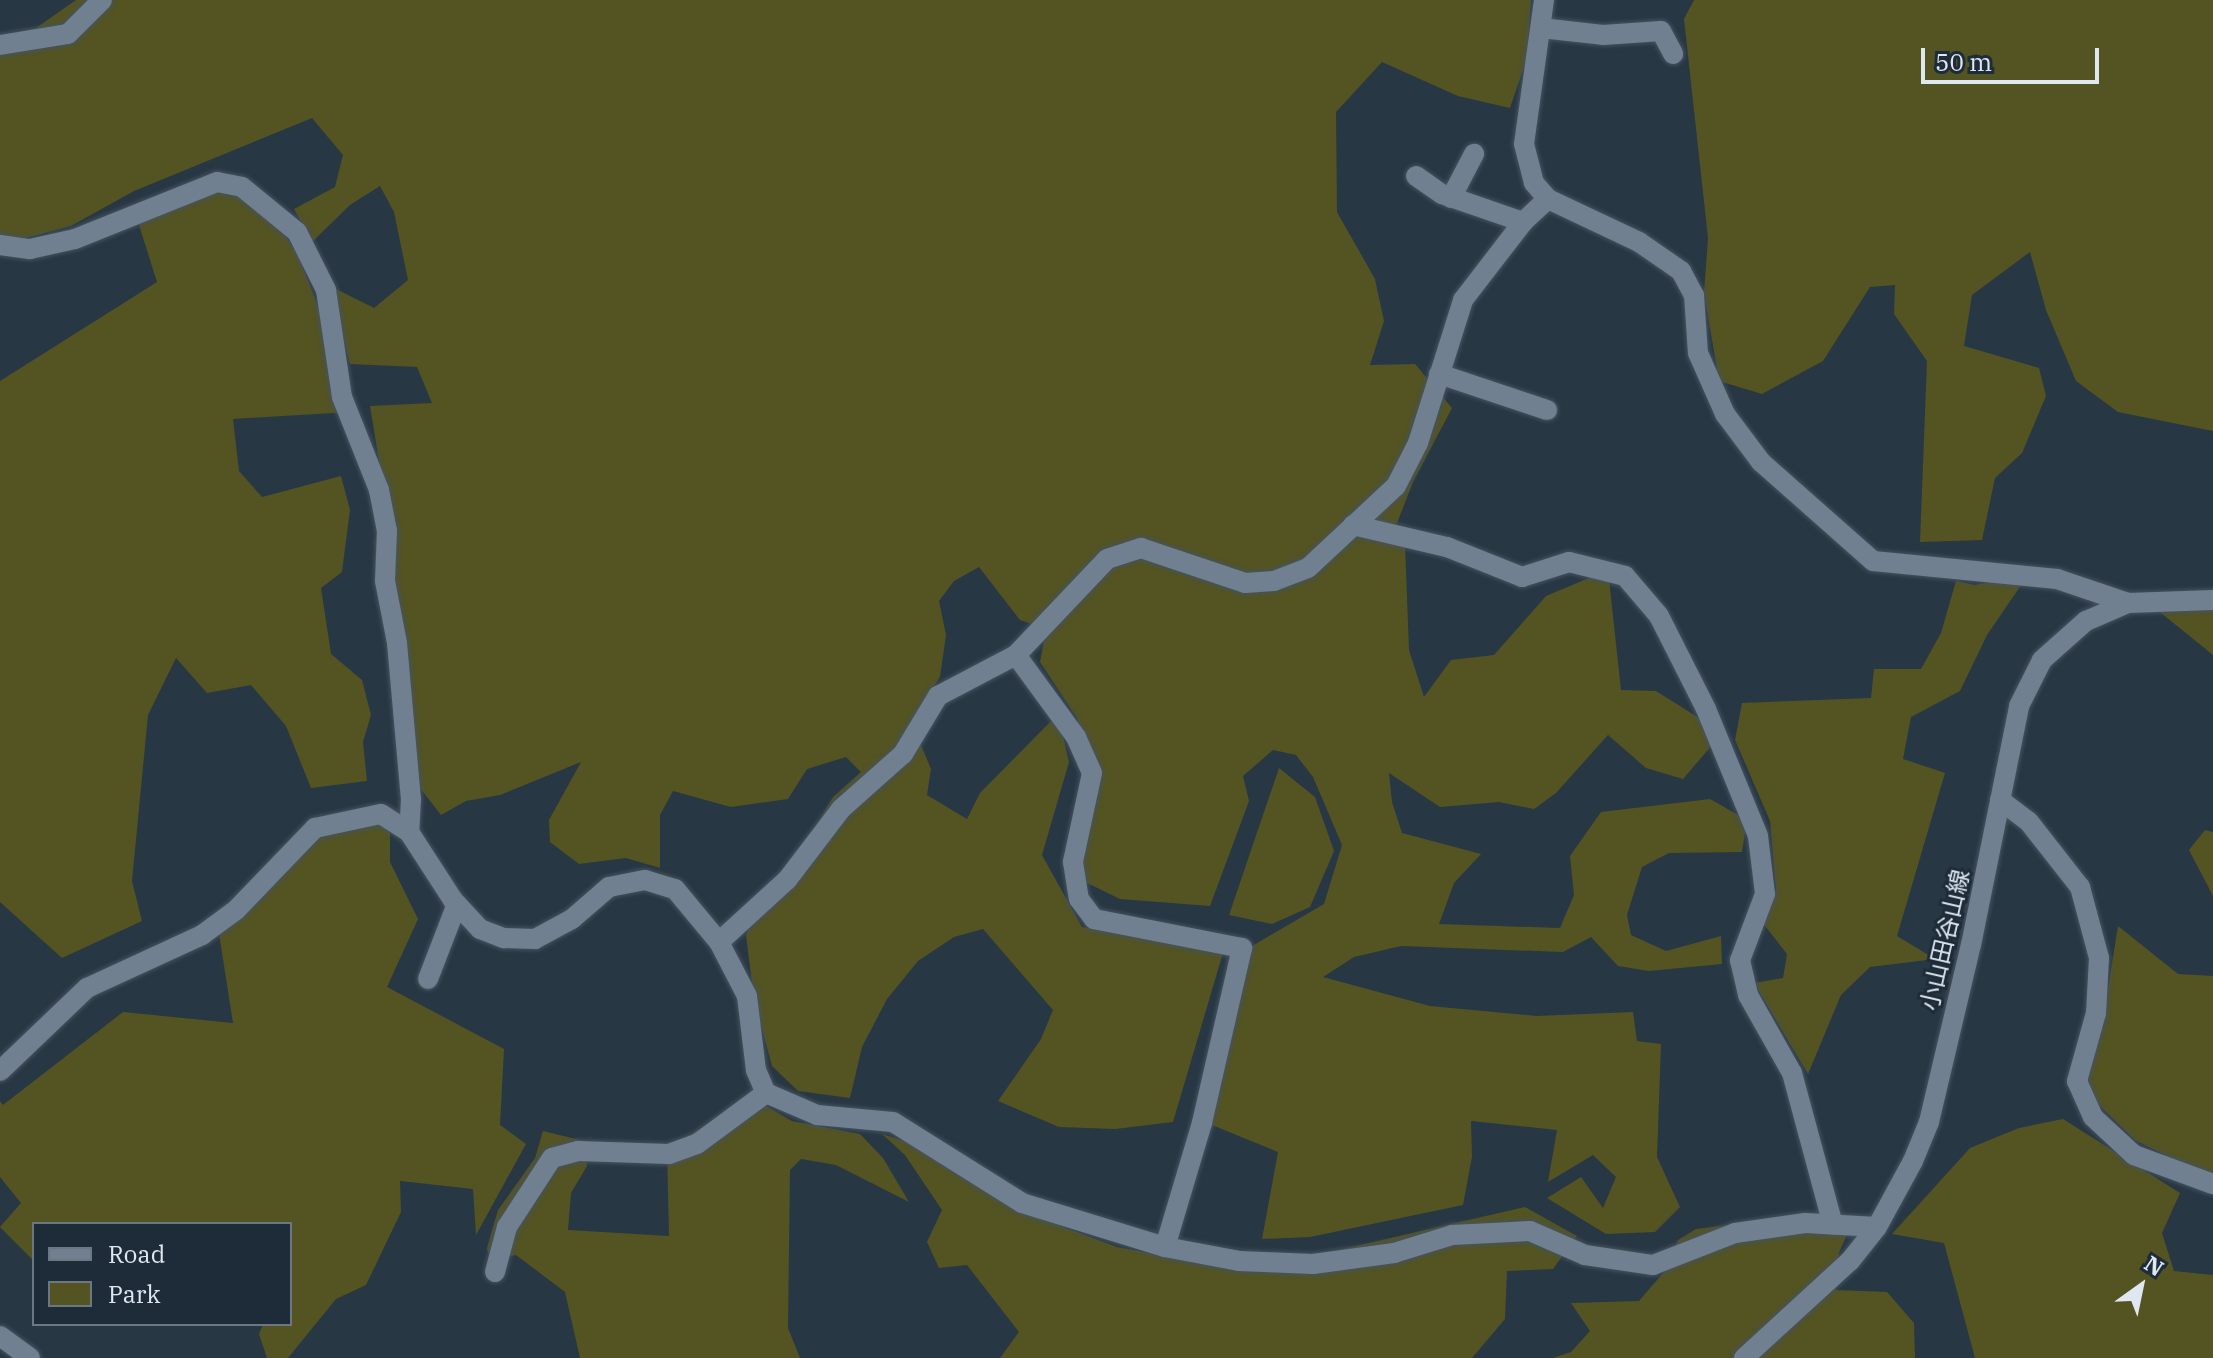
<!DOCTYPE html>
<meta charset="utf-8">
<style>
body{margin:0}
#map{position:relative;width:2213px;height:1358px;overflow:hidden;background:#283744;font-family:"IBM Plex Serif","Noto Sans JP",serif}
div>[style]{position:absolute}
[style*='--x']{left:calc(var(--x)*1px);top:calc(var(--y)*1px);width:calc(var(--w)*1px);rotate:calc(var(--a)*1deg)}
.green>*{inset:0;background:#535422}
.roads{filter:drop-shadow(0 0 2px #46535e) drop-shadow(0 0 2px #46535e)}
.minor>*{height:20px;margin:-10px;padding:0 10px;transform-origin:10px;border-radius:10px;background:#708090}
.tertiary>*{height:20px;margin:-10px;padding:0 10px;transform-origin:10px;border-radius:10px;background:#708090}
.secondary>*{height:20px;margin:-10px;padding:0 10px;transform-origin:10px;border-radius:10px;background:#708090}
span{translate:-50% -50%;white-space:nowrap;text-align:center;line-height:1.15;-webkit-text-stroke:6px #1e2c3a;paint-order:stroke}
.street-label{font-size:24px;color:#dfe8f1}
.legend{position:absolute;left:32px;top:1222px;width:260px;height:104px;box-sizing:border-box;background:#1e2c3a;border:2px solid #6b7783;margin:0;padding:10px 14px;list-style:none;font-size:24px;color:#dfe8f1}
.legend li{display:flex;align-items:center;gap:16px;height:40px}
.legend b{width:40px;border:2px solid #6b7783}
.north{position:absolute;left:2101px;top:1246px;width:80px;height:80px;-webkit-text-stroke:6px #1e2c3a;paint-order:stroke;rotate:33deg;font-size:22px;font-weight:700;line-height:32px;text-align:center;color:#dfe8f1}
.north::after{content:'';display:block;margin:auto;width:28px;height:36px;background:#dfe8f1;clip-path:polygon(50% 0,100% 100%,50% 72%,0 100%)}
.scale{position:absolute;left:1921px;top:48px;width:178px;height:36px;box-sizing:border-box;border:4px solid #dfe8f1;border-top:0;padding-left:10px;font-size:24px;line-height:28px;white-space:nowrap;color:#dfe8f1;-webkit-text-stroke:6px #1e2c3a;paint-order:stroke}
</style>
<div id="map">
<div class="green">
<div style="clip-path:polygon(76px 0,1531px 0,1527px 58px,1510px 108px,1458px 96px,1382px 62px,1336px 112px,1337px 212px,1375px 279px,1384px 321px,1370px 365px,1415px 364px,1452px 408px,1413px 482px,1394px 531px,1405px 544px,1409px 650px,1424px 697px,1451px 660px,1494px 655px,1546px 596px,1608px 570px,1621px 690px,1656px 691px,1699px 718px,1713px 744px,1683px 779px,1646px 768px,1608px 735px,1556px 793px,1534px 809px,1499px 802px,1440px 807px,1389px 773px,1392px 802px,1402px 833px,1481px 854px,1454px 883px,1439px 924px,1560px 928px,1574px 895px,1570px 856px,1601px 812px,1710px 799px,1747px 820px,1742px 852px,1669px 853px,1642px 867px,1627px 915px,1631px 935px,1666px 951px,1721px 936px,1722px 964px,1649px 971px,1618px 966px,1591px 937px,1563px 952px,1401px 946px,1354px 957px,1323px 977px,1430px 1006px,1537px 1016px,1633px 1012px,1637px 1041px,1661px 1044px,1657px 1157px,1680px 1207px,1655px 1232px,1606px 1234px,1547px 1198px,1581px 1177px,1603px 1208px,1616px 1177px,1593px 1155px,1548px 1182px,1557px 1130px,1471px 1121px,1472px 1157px,1463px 1205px,1310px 1237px,1262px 1239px,1278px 1152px,1207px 1123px,1252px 946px,1324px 904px,1342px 845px,1313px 777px,1296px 755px,1273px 750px,1243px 776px,1249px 801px,1210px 906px,1120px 899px,1085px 882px,1079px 842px,1090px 772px,1077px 718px,1040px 662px,1046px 629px,1020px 620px,979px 567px,954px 581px,939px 601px,946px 635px,940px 677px,911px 721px,931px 769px,927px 795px,967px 819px,980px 793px,1058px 714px,1069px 762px,1042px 855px,1082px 927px,1225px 946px,1173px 1122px,1115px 1129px,1059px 1127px,998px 1101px,1041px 1039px,1053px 1010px,983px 929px,954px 937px,918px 961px,887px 999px,862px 1047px,850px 1098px,798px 1091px,772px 1066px,754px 1000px,746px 935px,755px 913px,799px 855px,833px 797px,861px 772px,846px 757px,807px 769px,788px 799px,731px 807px,673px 791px,660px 815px,660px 868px,626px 858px,579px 864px,550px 842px,549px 820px,581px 762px,500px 795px,466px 801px,441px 815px,405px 769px,389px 611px,375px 564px,379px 461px,370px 406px,432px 403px,417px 367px,350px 364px,330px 286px,374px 308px,408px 280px,394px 212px,380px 186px,350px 205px,312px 242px,294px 209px,335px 187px,343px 155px,312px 118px,134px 191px,71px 226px,14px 241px,0 238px,0 37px,36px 28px)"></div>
<div style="clip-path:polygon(1694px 0,2213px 0,2213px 431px,2118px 412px,2076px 381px,2046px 310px,2030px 252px,1972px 295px,1964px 346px,2039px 368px,2046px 396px,2022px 453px,1995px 478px,1982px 540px,1920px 542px,1927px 361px,1894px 314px,1895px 285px,1870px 287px,1823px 361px,1762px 394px,1719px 381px,1704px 293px,1708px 238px,1684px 19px)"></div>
<div style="clip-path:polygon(235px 186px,265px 204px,299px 257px,331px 340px,350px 412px,233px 419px,239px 471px,262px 497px,341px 476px,350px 510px,342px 572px,321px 588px,331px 654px,362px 680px,371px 715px,363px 742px,367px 781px,311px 788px,286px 726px,251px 685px,207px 693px,176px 658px,148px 715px,132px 881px,142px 921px,62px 958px,0 902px,0 381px,157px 282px,134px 209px)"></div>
<div style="clip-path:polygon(2028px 575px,1987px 635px,1960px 691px,1911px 717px,1903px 759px,1945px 773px,1897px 936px,1935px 959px,1870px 967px,1841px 995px,1808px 1074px,1754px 983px,1783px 978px,1787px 954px,1762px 922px,1776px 890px,1770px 821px,1735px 740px,1742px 703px,1871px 698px,1874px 669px,1921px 669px,1941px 633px,1956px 581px,1975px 585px)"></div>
<div style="clip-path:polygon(2213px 597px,2213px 655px,2155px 608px)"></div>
<div style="clip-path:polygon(1279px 768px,1315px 797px,1334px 851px,1310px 907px,1272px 924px,1229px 915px)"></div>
<div style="clip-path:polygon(319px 819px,390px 825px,390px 862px,418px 919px,387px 987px,504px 1049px,500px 1125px,526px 1144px,476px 1235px,473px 1189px,400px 1181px,401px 1212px,366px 1285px,336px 1299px,288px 1358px,267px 1358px,259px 1334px,263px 1324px,290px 1324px,290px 1224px,34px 1224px,34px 1261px,0 1227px,21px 1203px,0 1177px,0 1101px,3px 1105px,123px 1012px,233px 1023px,217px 921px)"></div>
<div style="clip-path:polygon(2205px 830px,2213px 832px,2213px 896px,2189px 850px)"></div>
<div style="clip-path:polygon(2118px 926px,2178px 974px,2213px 976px,2213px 1179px,2135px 1140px,2099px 1105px,2085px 1073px,2102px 1026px)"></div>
<div style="clip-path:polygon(766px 1106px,792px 1121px,860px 1134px,883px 1158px,909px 1202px,836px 1165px,801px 1159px,790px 1170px,788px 1328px,800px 1358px,580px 1358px,565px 1292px,516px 1255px,490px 1260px,487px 1248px,498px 1210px,535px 1158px,543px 1131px,584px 1141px,587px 1166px,571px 1193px,568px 1230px,669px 1236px,667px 1150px,728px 1110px)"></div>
<div style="clip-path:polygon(2063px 1119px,2180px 1193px,2162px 1233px,2174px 1271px,2213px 1275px,2213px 1358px,1975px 1358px,1944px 1243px,1892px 1234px,1970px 1148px,2019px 1128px)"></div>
<div style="clip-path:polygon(882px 1134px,936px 1151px,1013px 1208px,1117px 1247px,1247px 1271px,1525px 1207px,1577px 1236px,1553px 1269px,1507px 1271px,1505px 1319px,1472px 1358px,1000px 1358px,1019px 1332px,967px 1265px,939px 1268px,927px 1242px,942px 1210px,905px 1155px)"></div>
<div style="clip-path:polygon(1828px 1212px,1855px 1216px,1839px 1253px,1836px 1290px,1887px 1292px,1914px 1323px,1915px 1358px,1553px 1358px,1571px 1352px,1590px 1331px,1571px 1303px,1639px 1301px,1663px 1273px,1678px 1240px,1696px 1229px)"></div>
</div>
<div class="roads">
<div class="minor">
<div style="--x:1544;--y:0;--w:145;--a:97.9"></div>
<div style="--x:1524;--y:144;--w:40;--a:75.6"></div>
<div style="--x:1534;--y:183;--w:21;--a:49"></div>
<div style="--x:1548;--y:199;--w:101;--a:25.3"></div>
<div style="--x:1639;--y:242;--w:51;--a:34.6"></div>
<div style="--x:1681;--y:271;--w:27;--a:62"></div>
<div style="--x:1694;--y:295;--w:58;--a:86.1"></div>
<div style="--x:1698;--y:353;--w:67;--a:66.1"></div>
<div style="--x:1725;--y:414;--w:60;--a:53.1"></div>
<div style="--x:1761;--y:462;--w:149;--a:41.5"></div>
<div style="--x:1873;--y:561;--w:185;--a:5.6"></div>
<div style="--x:2057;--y:579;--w:75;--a:18.7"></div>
<div style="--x:1541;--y:28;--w:62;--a:6.4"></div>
<div style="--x:1603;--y:35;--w:58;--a:-3.9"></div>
<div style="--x:1661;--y:31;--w:26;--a:62"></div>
<div style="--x:0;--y:45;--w:69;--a:-9.2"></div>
<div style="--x:68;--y:34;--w:48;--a:-45"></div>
<div style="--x:1416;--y:176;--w:32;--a:35"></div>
<div style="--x:1442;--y:194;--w:86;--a:19.1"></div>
<div style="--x:1451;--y:198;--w:50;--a:-62.4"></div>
<div style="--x:0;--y:245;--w:30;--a:8"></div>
<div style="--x:30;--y:249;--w:46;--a:-12.5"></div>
<div style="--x:75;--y:239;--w:153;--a:-21.9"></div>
<div style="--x:217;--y:182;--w:25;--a:11"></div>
<div style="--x:242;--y:187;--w:71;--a:39.3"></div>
<div style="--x:297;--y:232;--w:65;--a:63.4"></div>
<div style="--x:326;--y:290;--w:108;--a:81.5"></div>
<div style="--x:342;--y:397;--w:100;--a:68.3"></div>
<div style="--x:379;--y:490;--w:42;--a:79"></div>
<div style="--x:387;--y:531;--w:50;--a:92.3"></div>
<div style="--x:385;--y:581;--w:63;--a:79"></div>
<div style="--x:397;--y:643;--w:157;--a:84.9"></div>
<div style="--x:411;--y:799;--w:33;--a:93"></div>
<div style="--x:1439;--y:374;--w:114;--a:18.4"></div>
<div style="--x:1353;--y:525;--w:97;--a:13.2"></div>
<div style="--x:1447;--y:547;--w:81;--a:21.8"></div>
<div style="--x:1522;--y:577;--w:49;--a:-17.7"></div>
<div style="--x:1569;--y:562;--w:58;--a:14"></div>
<div style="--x:1625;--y:576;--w:52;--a:49.6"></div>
<div style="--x:1659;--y:616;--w:104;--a:63.2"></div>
<div style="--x:1706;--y:709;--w:137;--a:67.7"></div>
<div style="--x:1758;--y:836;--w:58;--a:83.1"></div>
<div style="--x:1765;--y:894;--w:71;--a:110.7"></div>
<div style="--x:1740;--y:960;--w:36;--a:77"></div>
<div style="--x:1748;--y:995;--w:90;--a:60.6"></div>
<div style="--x:1792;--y:1073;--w:157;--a:74.9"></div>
<div style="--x:1016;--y:655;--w:102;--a:53.8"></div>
<div style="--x:1076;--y:737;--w:39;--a:66"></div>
<div style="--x:1092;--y:773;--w:91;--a:102.1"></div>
<div style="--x:1073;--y:862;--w:37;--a:81"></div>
<div style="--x:1079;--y:899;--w:25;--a:53"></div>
<div style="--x:1094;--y:919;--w:151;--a:11.1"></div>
<div style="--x:1242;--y:948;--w:180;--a:102.9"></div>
<div style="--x:1202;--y:1123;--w:129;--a:106.6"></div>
<div style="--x:2000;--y:800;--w:36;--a:37"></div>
<div style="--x:2029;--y:822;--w:83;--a:51.9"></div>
<div style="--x:2080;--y:887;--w:73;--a:75"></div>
<div style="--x:2099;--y:958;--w:55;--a:93.1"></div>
<div style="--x:2096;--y:1013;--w:71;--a:105.6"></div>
<div style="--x:2077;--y:1081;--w:39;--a:66"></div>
<div style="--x:2093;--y:1117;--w:56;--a:42.8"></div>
<div style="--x:2134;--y:1155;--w:84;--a:20.2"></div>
<div style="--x:719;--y:942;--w:92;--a:-42.4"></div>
<div style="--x:787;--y:880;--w:89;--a:-52.7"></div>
<div style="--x:841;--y:809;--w:83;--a:-41.6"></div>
<div style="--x:903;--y:754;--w:68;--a:-58.9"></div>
<div style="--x:938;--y:696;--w:88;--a:-27.7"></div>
<div style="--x:1016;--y:655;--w:132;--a:-46.5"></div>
<div style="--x:1107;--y:559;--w:36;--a:-18"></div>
<div style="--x:1141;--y:548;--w:110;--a:18.6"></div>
<div style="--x:1245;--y:583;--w:29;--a:-4"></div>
<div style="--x:1274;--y:581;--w:36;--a:-21"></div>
<div style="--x:1308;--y:568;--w:120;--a:-43"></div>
<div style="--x:1396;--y:486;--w:48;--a:-62.9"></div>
<div style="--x:1418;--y:443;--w:150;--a:-72.5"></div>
<div style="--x:1463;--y:300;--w:98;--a:-52.4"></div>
<div style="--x:1523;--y:222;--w:34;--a:-43"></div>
<div style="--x:428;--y:979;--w:80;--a:-68.9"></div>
<div style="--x:0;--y:1071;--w:120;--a:-43.7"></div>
<div style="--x:87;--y:988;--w:127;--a:-24.7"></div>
<div style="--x:202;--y:935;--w:42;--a:-36.3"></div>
<div style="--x:236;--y:910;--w:114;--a:-46.1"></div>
<div style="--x:315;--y:828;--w:67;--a:-12"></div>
<div style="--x:381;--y:814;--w:33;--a:33"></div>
<div style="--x:409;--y:832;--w:81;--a:57.1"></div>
<div style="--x:453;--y:900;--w:40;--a:47"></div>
<div style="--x:480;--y:929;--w:26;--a:21"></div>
<div style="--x:504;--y:938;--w:31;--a:2"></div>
<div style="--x:535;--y:939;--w:42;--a:-28.4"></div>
<div style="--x:572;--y:919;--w:49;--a:-40.9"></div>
<div style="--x:609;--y:887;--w:37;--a:-11"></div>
<div style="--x:645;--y:880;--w:31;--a:17"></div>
<div style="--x:675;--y:889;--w:69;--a:50.3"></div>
<div style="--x:719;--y:942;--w:61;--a:62.6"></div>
<div style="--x:747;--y:996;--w:75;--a:83.1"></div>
<div style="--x:756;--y:1070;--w:25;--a:67"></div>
<div style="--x:766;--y:1093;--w:56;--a:23.3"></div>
<div style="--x:817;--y:1115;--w:76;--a:5.3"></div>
<div style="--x:893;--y:1122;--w:152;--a:32.1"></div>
<div style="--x:1022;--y:1203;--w:150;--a:17.1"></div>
<div style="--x:1165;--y:1247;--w:75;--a:10.7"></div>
<div style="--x:1239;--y:1261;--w:74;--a:2.3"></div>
<div style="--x:1313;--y:1264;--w:82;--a:-7.7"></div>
<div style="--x:1394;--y:1253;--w:61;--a:-17.2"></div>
<div style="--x:1452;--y:1235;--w:78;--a:-2.9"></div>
<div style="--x:1530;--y:1231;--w:60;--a:23.6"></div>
<div style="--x:1585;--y:1255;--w:69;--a:8.4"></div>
<div style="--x:1653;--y:1265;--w:88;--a:-21.3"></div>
<div style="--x:1735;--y:1233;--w:71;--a:-8.1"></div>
<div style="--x:1805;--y:1223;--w:72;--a:3.2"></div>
<div style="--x:495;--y:1272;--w:47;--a:-75.1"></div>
<div style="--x:507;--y:1227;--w:82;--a:-56.9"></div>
<div style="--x:552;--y:1158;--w:27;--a:-15"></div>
<div style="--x:578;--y:1151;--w:91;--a:1.9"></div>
<div style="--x:669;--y:1154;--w:30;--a:-20"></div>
<div style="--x:697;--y:1144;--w:86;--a:-36.5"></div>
</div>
<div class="tertiary">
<div style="--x:0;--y:1336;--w:37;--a:36"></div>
</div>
<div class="secondary">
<div style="--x:1744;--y:1358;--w:144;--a:-42.5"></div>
<div style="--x:1850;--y:1261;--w:43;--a:-51.5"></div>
<div style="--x:1877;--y:1227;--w:75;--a:-61.4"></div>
<div style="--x:1913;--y:1161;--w:42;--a:-67.7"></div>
<div style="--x:1929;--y:1122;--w:182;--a:-76.7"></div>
<div style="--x:1971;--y:945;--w:244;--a:-78.6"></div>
<div style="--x:2019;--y:706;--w:51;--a:-63.4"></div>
<div style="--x:2042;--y:660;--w:59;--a:-41.6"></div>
<div style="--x:2086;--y:621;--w:46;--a:-23.2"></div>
<div style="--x:2128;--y:603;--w:85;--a:-2"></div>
</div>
</div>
<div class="street-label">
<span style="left:1945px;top:940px;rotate:-77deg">小山田谷山線</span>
</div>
<ul class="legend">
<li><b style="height:10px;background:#708090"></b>Road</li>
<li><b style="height:22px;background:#535422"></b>Park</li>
</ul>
<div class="north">N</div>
<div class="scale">50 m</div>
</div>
